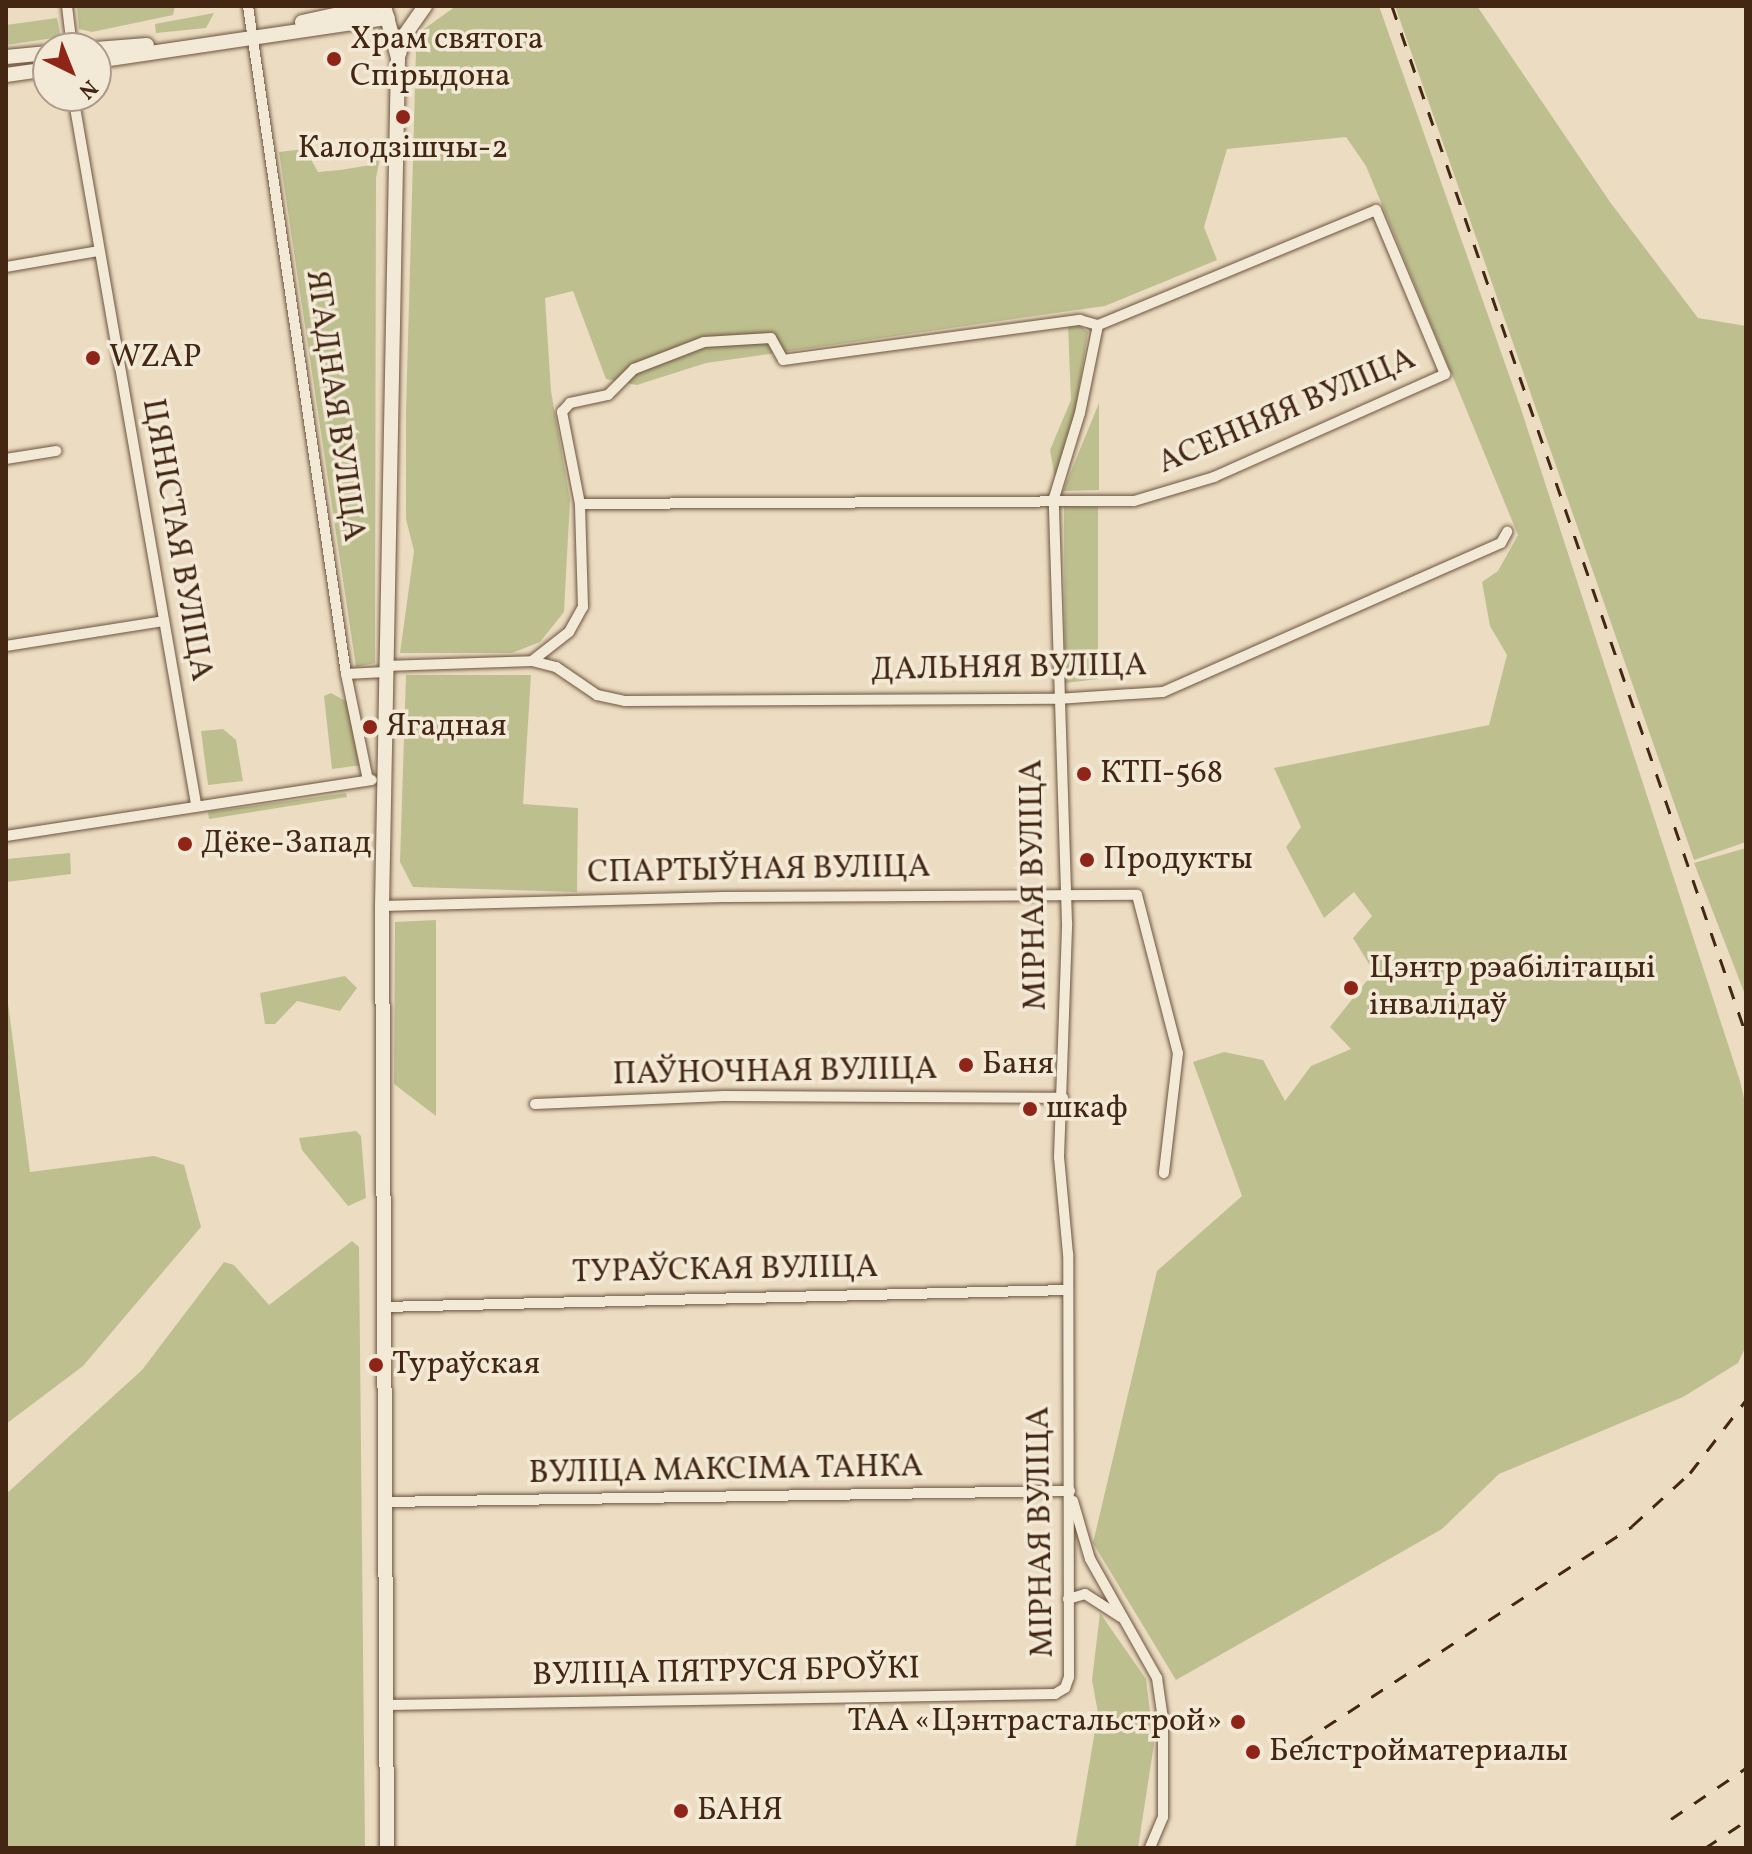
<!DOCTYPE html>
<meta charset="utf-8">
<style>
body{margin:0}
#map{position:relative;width:1752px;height:1854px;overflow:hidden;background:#ecddc2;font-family:Vollkorn,serif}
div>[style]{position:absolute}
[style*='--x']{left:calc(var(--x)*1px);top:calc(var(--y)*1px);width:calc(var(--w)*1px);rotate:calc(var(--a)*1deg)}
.green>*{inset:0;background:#bebf8f}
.roads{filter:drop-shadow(0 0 2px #6d543f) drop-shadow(0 0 2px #6d543f)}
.minor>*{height:10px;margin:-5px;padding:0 5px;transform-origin:5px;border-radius:5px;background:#f3e9d7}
.tertiary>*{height:14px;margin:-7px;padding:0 7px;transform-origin:7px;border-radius:7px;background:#f3e9d7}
.secondary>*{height:14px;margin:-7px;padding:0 7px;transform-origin:7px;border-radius:7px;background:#f3e9d7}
.rail>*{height:3px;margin-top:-1.5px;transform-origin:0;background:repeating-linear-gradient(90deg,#432713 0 14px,transparent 0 28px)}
.dots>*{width:22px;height:22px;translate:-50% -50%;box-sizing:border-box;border:4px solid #f3e9d7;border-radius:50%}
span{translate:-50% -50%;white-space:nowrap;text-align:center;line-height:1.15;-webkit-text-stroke:7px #f3e9d7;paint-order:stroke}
.poi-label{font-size:32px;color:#432713}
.left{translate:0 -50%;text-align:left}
.right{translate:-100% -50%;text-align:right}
.street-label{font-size:32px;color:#432713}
.frame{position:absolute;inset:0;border:8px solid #432713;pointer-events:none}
.north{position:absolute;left:32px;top:32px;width:80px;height:80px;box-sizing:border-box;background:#f3e9d7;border:2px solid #ad9b89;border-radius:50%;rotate:137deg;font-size:22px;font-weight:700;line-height:32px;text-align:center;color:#432713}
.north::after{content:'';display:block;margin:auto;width:28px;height:36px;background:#8f2418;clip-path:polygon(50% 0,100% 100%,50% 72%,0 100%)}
</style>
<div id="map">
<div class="green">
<div style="clip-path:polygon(77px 6px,175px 6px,173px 15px,92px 32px,79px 29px)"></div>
<div style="clip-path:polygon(456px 6px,1379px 6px,1520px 406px,1740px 1081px,1746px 1107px,1746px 1346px,1738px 1363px,1683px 1397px,1499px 1474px,1442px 1529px,1176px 1680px,1093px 1543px,1157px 1271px,1242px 1196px,1193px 1062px,1224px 1052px,1263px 1060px,1285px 1101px,1311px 1066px,1351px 1049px,1330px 1027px,1374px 972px,1353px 938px,1372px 916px,1354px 892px,1324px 918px,1286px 847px,1301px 827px,1274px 768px,1489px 725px,1507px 655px,1490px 626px,1482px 582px,1498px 571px,1518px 535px,1366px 166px,1346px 137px,1227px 149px,1204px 227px,1217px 260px,1105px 306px,706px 363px,637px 385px,606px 379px,573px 291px,545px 298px,551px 391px,570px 500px,564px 612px,540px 642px,512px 653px,400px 653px,414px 551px,406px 519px,406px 412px,416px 49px,424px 29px)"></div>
<div style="clip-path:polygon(1395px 6px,1477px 6px,1610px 202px,1698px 318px,1746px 326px,1746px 842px,1694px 860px)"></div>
<div style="clip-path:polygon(214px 13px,206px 28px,156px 33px,155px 24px)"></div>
<div style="clip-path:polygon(57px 18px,61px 37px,6px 45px,6px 25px)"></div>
<div style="clip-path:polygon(374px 139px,382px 148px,376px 178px,375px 663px,356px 667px,279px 152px,305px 149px,318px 172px,340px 170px,371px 165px)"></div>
<div style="clip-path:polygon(1079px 325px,1088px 332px,1074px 420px,1055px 478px,1050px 450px,1071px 400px,1068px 326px)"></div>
<div style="clip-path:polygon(1099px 403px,1099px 490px,1063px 491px)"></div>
<div style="clip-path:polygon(1064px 506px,1098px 507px,1098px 679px,1065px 683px)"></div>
<div style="clip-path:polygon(406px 675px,531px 675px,523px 804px,578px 808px,577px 892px,413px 887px,400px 862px)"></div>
<div style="clip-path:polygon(331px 693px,349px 703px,362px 765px,332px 769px,324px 696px)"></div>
<div style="clip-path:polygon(223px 729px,236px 740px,243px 781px,208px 785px,201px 731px)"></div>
<div style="clip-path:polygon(346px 793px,347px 797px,209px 819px,208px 812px)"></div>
<div style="clip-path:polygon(1746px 848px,1746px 997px,1694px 863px)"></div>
<div style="clip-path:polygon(70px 853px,71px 874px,6px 882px,6px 859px)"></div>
<div style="clip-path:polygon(436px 920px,436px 1116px,394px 1084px,395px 922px)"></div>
<div style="clip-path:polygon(345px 976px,357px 988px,340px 1011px,297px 1001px,275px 1024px,265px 1024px,260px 993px)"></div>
<div style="clip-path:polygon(6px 988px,30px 1172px,154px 1156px,184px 1165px,201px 1227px,83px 1366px,6px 1424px)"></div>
<div style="clip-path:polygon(356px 1131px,361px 1136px,366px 1198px,348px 1206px,302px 1150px,299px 1138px)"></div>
<div style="clip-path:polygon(352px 1241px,359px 1247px,365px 1848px,6px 1848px,6px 1494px,142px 1370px,224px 1262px,234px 1265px,269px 1305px)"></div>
<div style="clip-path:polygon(1100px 1613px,1146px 1679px,1154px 1744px,1138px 1848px,1075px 1848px,1098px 1713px,1092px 1680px)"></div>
</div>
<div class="roads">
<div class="minor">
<div style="--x:67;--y:6;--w:42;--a:83.2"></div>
<div style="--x:248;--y:6;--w:675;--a:81.65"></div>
<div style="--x:346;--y:674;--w:108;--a:78.3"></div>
<div style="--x:73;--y:96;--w:719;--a:80.14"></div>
<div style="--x:6;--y:267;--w:94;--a:-9.8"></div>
<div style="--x:6;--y:459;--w:51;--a:-9.1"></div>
<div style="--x:580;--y:504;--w:554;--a:-0.31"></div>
<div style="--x:1134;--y:501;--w:84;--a:-16.7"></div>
<div style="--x:1214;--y:477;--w:253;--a:-24"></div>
<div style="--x:1445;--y:374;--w:178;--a:-112.8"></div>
<div style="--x:1376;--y:210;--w:301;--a:157.5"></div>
<div style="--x:6;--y:646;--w:159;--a:-9"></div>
<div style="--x:532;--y:661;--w:25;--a:14"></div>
<div style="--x:556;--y:667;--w:50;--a:34.3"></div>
<div style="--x:597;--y:695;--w:29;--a:12"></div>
<div style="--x:625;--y:701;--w:432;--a:-0.3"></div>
<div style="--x:1057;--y:699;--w:106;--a:-3.8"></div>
<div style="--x:1163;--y:692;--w:369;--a:-23.8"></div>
<div style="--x:1501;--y:543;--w:13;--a:-61"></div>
<div style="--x:385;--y:666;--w:147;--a:-1.9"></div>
<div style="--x:532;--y:661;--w:47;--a:-38.1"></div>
<div style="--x:569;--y:632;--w:29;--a:-61"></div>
<div style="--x:583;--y:607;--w:103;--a:-91.7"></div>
<div style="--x:580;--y:504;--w:94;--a:-101.1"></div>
<div style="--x:562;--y:412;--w:12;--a:-48"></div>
<div style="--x:570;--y:403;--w:39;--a:-12"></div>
<div style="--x:608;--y:395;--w:37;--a:-45"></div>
<div style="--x:634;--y:369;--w:75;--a:-21.1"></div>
<div style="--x:704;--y:342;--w:67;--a:-3.4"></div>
<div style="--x:771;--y:338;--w:25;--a:61"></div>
<div style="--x:783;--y:360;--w:300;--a:-7.7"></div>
<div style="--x:1080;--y:320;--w:19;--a:16"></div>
<div style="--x:346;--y:674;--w:39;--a:-3"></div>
<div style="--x:6;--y:836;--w:370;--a:-8.7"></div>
<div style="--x:382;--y:906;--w:342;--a:-1.5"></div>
<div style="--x:724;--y:897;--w:413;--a:-0.3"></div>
<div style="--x:1137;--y:895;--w:163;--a:75.5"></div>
<div style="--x:1178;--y:1053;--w:121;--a:96.7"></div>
<div style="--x:535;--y:1104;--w:189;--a:-2.4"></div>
<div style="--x:724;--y:1096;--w:339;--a:0.3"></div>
<div style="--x:383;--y:1307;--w:685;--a:-1.42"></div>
<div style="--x:1073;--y:1501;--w:60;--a:73.7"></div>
<div style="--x:1090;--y:1559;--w:137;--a:60.6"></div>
<div style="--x:1157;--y:1678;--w:41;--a:81.7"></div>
<div style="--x:1163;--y:1719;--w:98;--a:90"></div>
<div style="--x:1163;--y:1817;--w:34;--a:113"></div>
<div style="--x:384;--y:1502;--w:686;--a:-0.92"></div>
<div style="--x:1068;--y:1599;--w:18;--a:-16"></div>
<div style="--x:1085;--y:1594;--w:43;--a:32.6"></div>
<div style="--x:387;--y:1705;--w:668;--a:-0.94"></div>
<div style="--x:1055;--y:1694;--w:12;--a:-31"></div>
<div style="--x:1065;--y:1688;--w:12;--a:-70"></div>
<div style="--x:1069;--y:1677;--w:423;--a:-90.1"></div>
<div style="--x:1068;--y:1254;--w:97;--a:-95.3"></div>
<div style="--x:1059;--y:1157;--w:234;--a:-88"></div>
<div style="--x:1067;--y:923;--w:425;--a:-91.8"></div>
<div style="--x:1054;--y:498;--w:89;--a:-73"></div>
<div style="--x:1080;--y:413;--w:90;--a:-78.4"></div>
</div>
<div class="tertiary">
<div style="--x:302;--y:22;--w:76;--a:-12.2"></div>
<div style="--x:96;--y:49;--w:51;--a:-4.5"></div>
<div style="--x:6;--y:57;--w:42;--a:-5.4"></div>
<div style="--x:96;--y:61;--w:295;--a:-8.4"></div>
<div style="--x:6;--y:75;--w:42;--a:-8.1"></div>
</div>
<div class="secondary">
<div style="--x:384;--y:6;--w:54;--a:74.9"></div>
<div style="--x:398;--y:58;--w:848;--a:91.08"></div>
<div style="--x:382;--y:906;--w:942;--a:89.7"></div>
<div style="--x:399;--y:54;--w:19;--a:-74"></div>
<div style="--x:404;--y:36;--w:37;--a:-55"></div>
</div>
</div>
<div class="rail">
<div style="--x:1392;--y:6;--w:1087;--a:71"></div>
<div style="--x:1301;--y:1743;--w:396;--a:-33.2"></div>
<div style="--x:1632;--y:1526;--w:79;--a:-42.4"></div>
<div style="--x:1690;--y:1473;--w:92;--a:-52.5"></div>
<div style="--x:1671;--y:1819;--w:91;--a:-34.2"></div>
<div style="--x:1705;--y:1848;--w:49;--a:-33.4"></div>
</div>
<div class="dots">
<div style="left:334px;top:59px;background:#8f2418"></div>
<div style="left:403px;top:117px;background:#8f2418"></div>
<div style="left:93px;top:358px;background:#8f2418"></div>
<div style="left:370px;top:727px;background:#8f2418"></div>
<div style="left:1084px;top:774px;background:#8f2418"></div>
<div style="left:185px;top:844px;background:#8f2418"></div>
<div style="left:1087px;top:860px;background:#8f2418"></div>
<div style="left:1351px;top:988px;background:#8f2418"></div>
<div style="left:966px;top:1065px;background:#8f2418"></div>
<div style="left:1030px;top:1109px;background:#8f2418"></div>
<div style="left:376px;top:1365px;background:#8f2418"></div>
<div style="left:1238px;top:1722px;background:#8f2418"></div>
<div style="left:1253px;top:1752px;background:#8f2418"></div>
<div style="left:681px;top:1811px;background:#8f2418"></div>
</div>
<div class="poi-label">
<span class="left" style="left:350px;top:59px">Храм святога<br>Спірыдона</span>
<span style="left:403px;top:149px">Калодзішчы-2</span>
<span class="left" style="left:109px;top:358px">WZAP</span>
<span class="left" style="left:386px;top:727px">Ягадная</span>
<span class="left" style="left:1100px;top:774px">КТП-568</span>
<span class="left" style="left:201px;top:844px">Дёке-Запад</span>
<span class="left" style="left:1103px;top:860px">Продукты</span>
<span class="left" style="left:1369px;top:988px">Цэнтр рэабілітацыі<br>інвалідаў</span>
<span class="left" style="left:982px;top:1065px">Баня</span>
<span class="left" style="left:1046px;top:1109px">шкаф</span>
<span class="left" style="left:392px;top:1365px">Тураўская</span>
<span class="right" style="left:1222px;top:1722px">ТАА «Цэнтрастальстрой»</span>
<span class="left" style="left:1269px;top:1752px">Белстройматериалы</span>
<span class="left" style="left:697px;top:1811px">БАНЯ</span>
</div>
<div class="street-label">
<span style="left:334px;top:406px;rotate:82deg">ЯГАДНАЯ ВУЛІЦА</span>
<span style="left:1287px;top:412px;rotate:-23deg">АСЕННЯЯ ВУЛІЦА</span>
<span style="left:176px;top:540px;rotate:80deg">ЦЯНІСТАЯ ВУЛІЦА</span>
<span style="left:1009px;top:669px;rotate:-1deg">ДАЛЬНЯЯ ВУЛІЦА</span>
<span style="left:759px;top:871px;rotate:-1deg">СПАРТЫЎНАЯ ВУЛІЦА</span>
<span style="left:1035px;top:885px;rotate:-91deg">МІРНАЯ ВУЛІЦА</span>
<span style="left:775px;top:1073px;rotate:-1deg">ПАЎНОЧНАЯ ВУЛІЦА</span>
<span style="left:725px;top:1271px;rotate:-1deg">ТУРАЎСКАЯ ВУЛІЦА</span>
<span style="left:726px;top:1471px;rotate:-1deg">ВУЛІЦА МАКСІМА ТАНКА</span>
<span style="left:1042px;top:1532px;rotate:-91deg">МІРНАЯ ВУЛІЦА</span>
<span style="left:726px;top:1673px;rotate:-1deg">ВУЛІЦА ПЯТРУСЯ БРОЎКІ</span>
</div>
<div class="frame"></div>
<div class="north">N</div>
</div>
